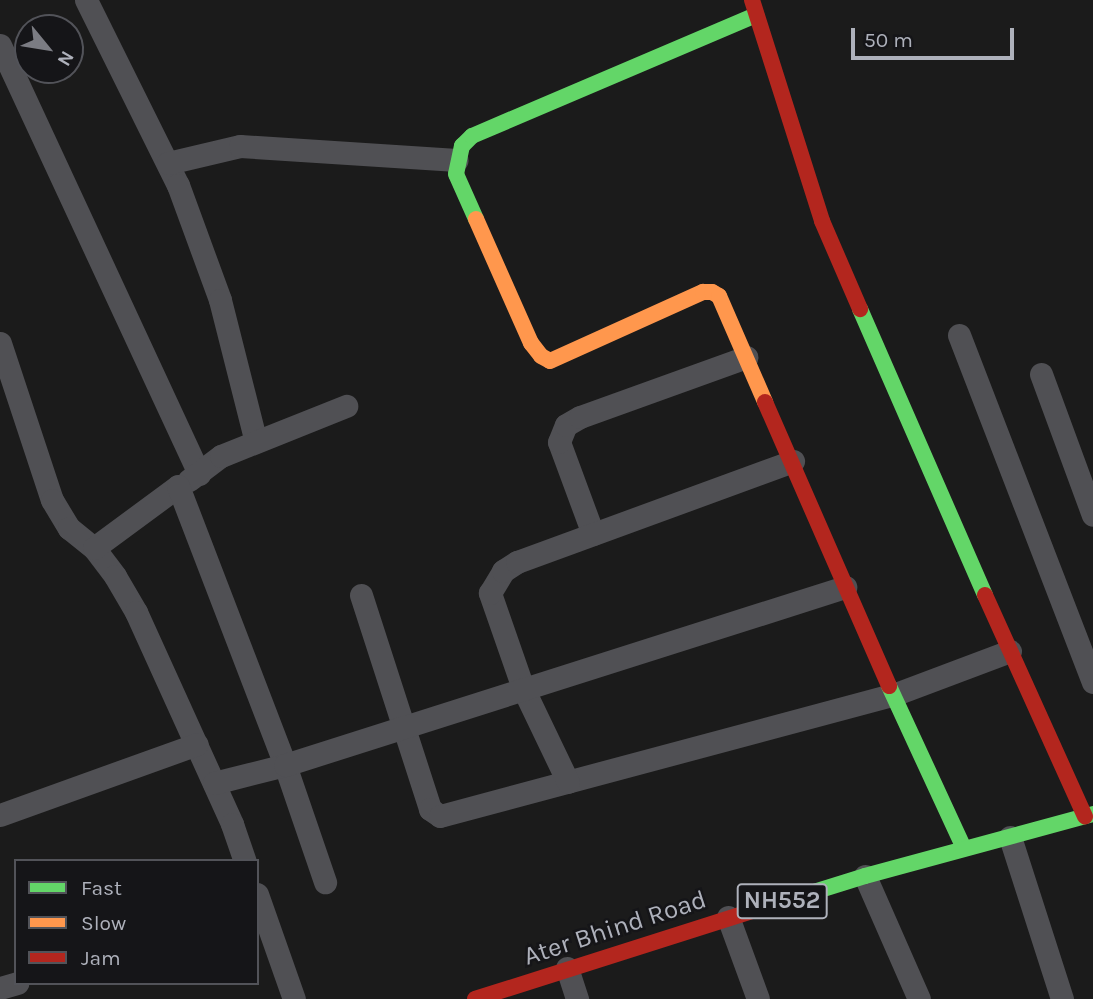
<!DOCTYPE html>
<style>
body{margin:0}
#map{position:relative;width:1093px;height:999px;overflow:hidden;background:#1b1b1b;font-family:Karla,sans-serif}
div>[style]{position:absolute}
[style*='--x']{left:calc(var(--x)*1px);top:calc(var(--y)*1px);width:calc(var(--w)*1px);rotate:calc(var(--a)*1deg)}
.street>*{height:23px;margin:-11.5px;padding:0 11.5px;transform-origin:11.5px;border-radius:11.5px;background:#505054}
.fast>*{height:16px;margin:-8px;padding:0 8px;transform-origin:8px;border-radius:8px;background:#63d668}
.slow>*{height:16px;margin:-8px;padding:0 8px;transform-origin:8px;border-radius:8px;background:#ff974d}
.jam>*{height:16px;margin:-8px;padding:0 8px;transform-origin:8px;border-radius:8px;background:#b3261e}
span{translate:-50% -50%;white-space:nowrap;text-align:center;line-height:1.15;-webkit-text-stroke:5px #151518;paint-order:stroke}
.shield-label span{padding:2px 5px;background:#151518;border:2px solid;border-radius:5px;-webkit-text-stroke-width:0}
.shield-label{font-size:24px;color:#aeb1bb;font-weight:700}
.street-label{font-size:26px;color:#aeb1bb}
.legend{position:absolute;left:14px;top:859px;width:245px;height:126px;box-sizing:border-box;background:#151518;border:2px solid #525359;margin:0;padding:9px 12px;list-style:none;font-size:21px;color:#aeb1bb}
.legend li{display:flex;align-items:center;gap:14px;height:35px}
.legend b{width:35px;border:2px solid #525359}
.north{position:absolute;left:14px;top:14px;width:70px;height:70px;box-sizing:border-box;background:#151518;border:2px solid #525359;border-radius:50%;rotate:120deg;font-size:19px;font-weight:700;line-height:28px;text-align:center;color:#aeb1bb}
.north::after{content:'';display:block;margin:auto;width:24px;height:32px;background:#7b7c83;clip-path:polygon(50% 0,100% 100%,50% 72%,0 100%)}
.scale{position:absolute;left:851px;top:28px;width:163px;height:32px;box-sizing:border-box;border:4px solid #aeb1bb;border-top:0;padding-left:9px;font-size:21px;line-height:24px;white-space:nowrap;color:#aeb1bb;-webkit-text-stroke:5px #151518;paint-order:stroke}
</style>
<div id="map">
<div class="street">
<div style="--x:86;--y:0;--w:207;--a:63.6"></div>
<div style="--x:178;--y:185;--w:122;--a:69.9"></div>
<div style="--x:220;--y:300;--w:146;--a:75.8"></div>
<div style="--x:0;--y:45;--w:473;--a:65.1"></div>
<div style="--x:168;--y:163;--w:74;--a:-13.3"></div>
<div style="--x:240;--y:146;--w:217;--a:3.7"></div>
<div style="--x:959;--y:335;--w:372;--a:68.9"></div>
<div style="--x:0;--y:343;--w:165;--a:71.7"></div>
<div style="--x:52;--y:500;--w:33;--a:59"></div>
<div style="--x:69;--y:528;--w:32;--a:39"></div>
<div style="--x:94;--y:548;--w:35;--a:53"></div>
<div style="--x:115;--y:576;--w:42;--a:59.7"></div>
<div style="--x:136;--y:612;--w:233;--a:65.6"></div>
<div style="--x:232;--y:824;--w:39;--a:71"></div>
<div style="--x:1041;--y:374;--w:150;--a:69.8"></div>
<div style="--x:189;--y:480;--w:40;--a:-37"></div>
<div style="--x:221;--y:456;--w:135;--a:-21.8"></div>
<div style="--x:593;--y:534;--w:98;--a:-110.3"></div>
<div style="--x:559;--y:442;--w:18;--a:-68"></div>
<div style="--x:566;--y:425;--w:16;--a:-30"></div>
<div style="--x:580;--y:417;--w:177;--a:-19.8"></div>
<div style="--x:94;--y:548;--w:104;--a:-36.4"></div>
<div style="--x:178;--y:486;--w:299;--a:69"></div>
<div style="--x:285;--y:765;--w:124;--a:71.1"></div>
<div style="--x:361;--y:595;--w:225;--a:72.1"></div>
<div style="--x:430;--y:809;--w:12;--a:35"></div>
<div style="--x:440;--y:816;--w:469;--a:-15"></div>
<div style="--x:893;--y:695;--w:125;--a:-20.6"></div>
<div style="--x:568;--y:782;--w:104;--a:-115.6"></div>
<div style="--x:523;--y:688;--w:101;--a:-109.2"></div>
<div style="--x:490;--y:593;--w:26;--a:-59"></div>
<div style="--x:503;--y:571;--w:17;--a:-33"></div>
<div style="--x:517;--y:562;--w:294;--a:-20.1"></div>
<div style="--x:214;--y:783;--w:73;--a:-14.2"></div>
<div style="--x:285;--y:765;--w:588;--a:-17.63"></div>
<div style="--x:0;--y:815;--w:209;--a:-19.8"></div>
<div style="--x:1010;--y:837;--w:170;--a:72.2"></div>
<div style="--x:865;--y:876;--w:134;--a:66.3"></div>
<div style="--x:257;--y:894;--w:111;--a:70.6"></div>
<div style="--x:728;--y:917;--w:87;--a:69.9"></div>
<div style="--x:567;--y:968;--w:33;--a:72"></div>
<div style="--x:0;--y:988;--w:18;--a:-16"></div>
</div>
<div class="fast">
<div style="--x:476;--y:219;--w:49;--a:-114"></div>
<div style="--x:456;--y:174;--w:29;--a:-78"></div>
<div style="--x:462;--y:146;--w:14;--a:-45"></div>
<div style="--x:472;--y:136;--w:309;--a:-23.1"></div>
<div style="--x:860;--y:309;--w:312;--a:66.4"></div>
<div style="--x:889;--y:686;--w:179;--a:65.2"></div>
<div style="--x:753;--y:911;--w:117;--a:-17.4"></div>
<div style="--x:865;--y:876;--w:236;--a:-15.2"></div>
</div>
<div class="slow">
<div style="--x:476;--y:219;--w:136;--a:66.1"></div>
<div style="--x:531;--y:343;--w:16;--a:52"></div>
<div style="--x:541;--y:356;--w:10;--a:29"></div>
<div style="--x:550;--y:361;--w:168;--a:-24.3"></div>
<div style="--x:703;--y:292;--w:9;--a:0"></div>
<div style="--x:712;--y:292;--w:8;--a:30"></div>
<div style="--x:719;--y:296;--w:116;--a:66.5"></div>
</div>
<div class="jam">
<div style="--x:752;--y:0;--w:232;--a:72.4"></div>
<div style="--x:822;--y:221;--w:96;--a:66.6"></div>
<div style="--x:765;--y:402;--w:310;--a:66.4"></div>
<div style="--x:985;--y:595;--w:243;--a:65.7"></div>
<div style="--x:475;--y:999;--w:292;--a:-17.6"></div>
</div>
<div class="shield-label">
<span style="left:782px;top:901px">NH552</span>
</div>
<div class="street-label">
<span style="left:615px;top:928px;rotate:-18deg">Ater Bhind Road</span>
</div>
<ul class="legend">
<li><b style="height:9px;background:#63d668"></b>Fast</li>
<li><b style="height:9px;background:#ff974d"></b>Slow</li>
<li><b style="height:9px;background:#b3261e"></b>Jam</li>
</ul>
<div class="north">N</div>
<div class="scale">50 m</div>
</div>
